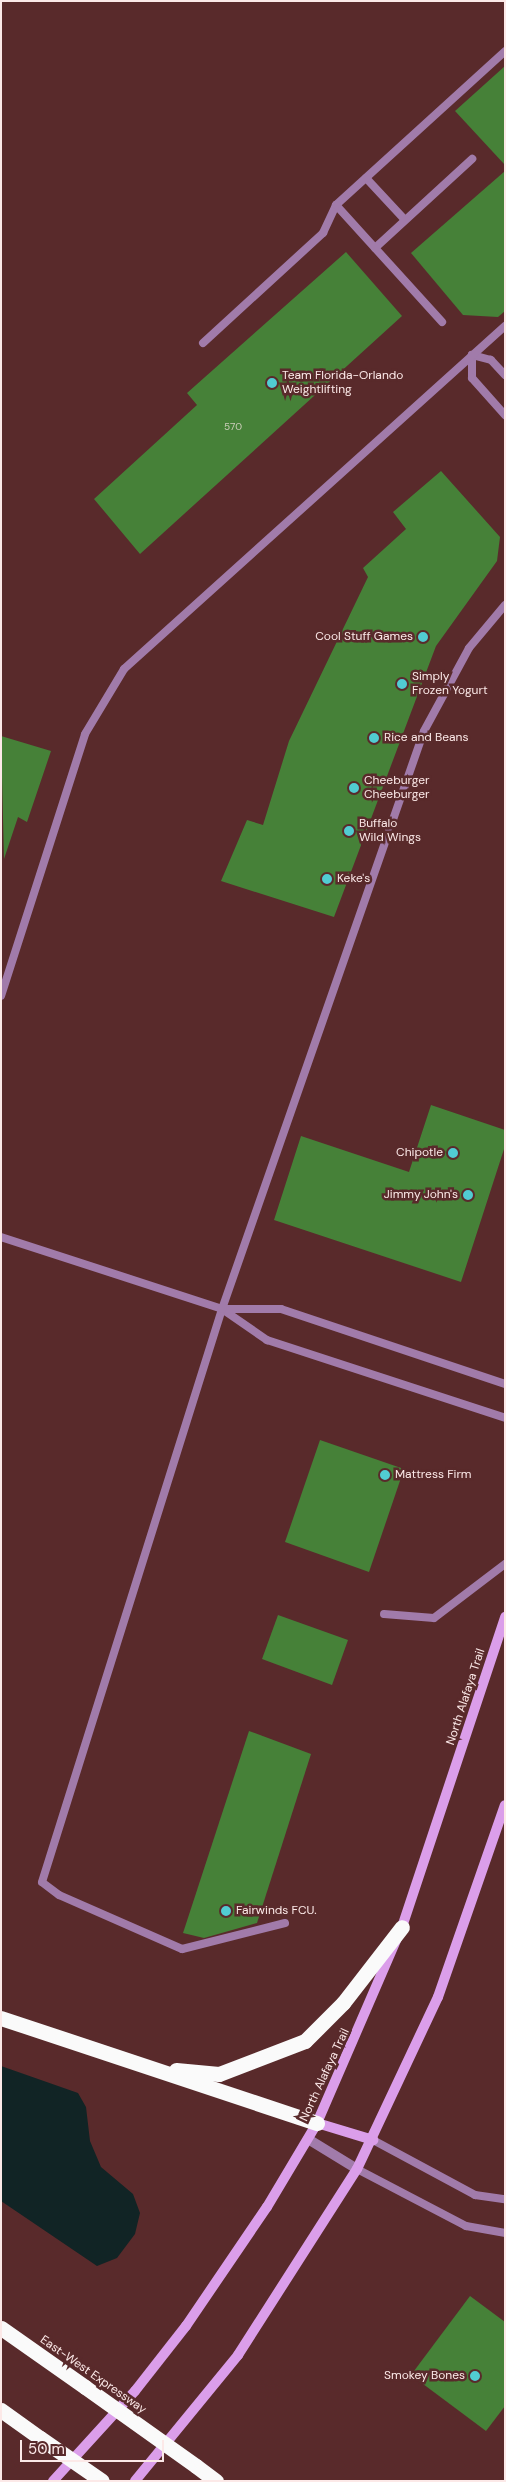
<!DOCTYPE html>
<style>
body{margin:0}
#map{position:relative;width:506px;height:2482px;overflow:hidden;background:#592a2b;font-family:"DM Sans",sans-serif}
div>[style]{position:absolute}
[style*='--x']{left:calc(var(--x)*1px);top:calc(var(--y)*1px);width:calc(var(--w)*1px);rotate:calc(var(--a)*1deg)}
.water>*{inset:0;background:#112425}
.building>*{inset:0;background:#468138}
.lane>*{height:8px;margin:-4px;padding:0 4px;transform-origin:4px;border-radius:4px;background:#a17baa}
.street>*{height:10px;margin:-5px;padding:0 5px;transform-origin:5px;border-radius:5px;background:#a17baa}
.secondary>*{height:10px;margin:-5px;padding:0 5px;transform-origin:5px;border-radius:5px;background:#db9eea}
.highway>*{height:15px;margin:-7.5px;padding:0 7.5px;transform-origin:7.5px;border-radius:7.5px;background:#fafafa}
.highway-bridge>*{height:15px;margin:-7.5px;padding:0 7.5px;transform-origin:7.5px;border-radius:7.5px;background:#fafafa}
.dots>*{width:14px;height:14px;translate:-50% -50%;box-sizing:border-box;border:2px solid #592a2b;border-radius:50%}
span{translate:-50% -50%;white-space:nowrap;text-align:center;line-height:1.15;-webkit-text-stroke:5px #592a2b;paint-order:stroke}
.number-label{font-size:10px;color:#cecfbc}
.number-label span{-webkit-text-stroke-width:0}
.poi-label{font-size:12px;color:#fce9e8}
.left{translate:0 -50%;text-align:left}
.right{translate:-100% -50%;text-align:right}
.street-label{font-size:12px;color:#fce9e8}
.frame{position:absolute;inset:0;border:2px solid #fce9e8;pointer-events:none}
.scale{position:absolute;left:20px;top:2440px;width:144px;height:22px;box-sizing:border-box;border:2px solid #fce9e8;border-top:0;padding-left:6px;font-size:15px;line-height:18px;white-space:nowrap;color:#fce9e8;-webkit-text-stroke:4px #592a2b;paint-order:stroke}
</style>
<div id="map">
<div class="water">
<div style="clip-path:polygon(1px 2066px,78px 2093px,86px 2107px,90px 2141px,101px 2167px,133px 2194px,140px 2213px,135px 2234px,117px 2258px,97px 2266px,1px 2201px)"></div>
</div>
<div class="building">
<div style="clip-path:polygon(505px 66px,505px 165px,455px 111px)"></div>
<div style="clip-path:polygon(505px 171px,505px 311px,498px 317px,463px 315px,411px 253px)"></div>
<div style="clip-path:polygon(346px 252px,402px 316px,140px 554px,94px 499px,197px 405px,187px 393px)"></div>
<div style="clip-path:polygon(441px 471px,500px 537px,497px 561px,436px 646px,334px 917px,221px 881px,247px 820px,263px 825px,289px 741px,368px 577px,363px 568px,406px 529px,393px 512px)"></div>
<div style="clip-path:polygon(1px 736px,51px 751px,27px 822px,18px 817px,4px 859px)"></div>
<div style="clip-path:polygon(431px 1105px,505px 1130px,505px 1146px,461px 1282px,274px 1220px,301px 1136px,409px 1172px)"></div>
<div style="clip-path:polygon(320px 1440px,404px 1469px,369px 1572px,285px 1542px)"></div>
<div style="clip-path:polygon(278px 1615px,348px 1640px,332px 1685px,262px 1659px)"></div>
<div style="clip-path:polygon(249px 1731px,311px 1754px,257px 1923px,204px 1938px,183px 1933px)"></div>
<div style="clip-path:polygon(470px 2296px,505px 2322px,505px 2406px,486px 2431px,411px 2375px)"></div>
</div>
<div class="lane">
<div style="--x:366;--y:178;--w:57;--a:47.1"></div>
<div style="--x:336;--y:205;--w:158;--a:47.8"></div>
<div style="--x:375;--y:248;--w:132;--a:-42.5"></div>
<div style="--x:203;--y:343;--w:163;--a:-42.5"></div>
<div style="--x:323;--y:233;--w:31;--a:-65"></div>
<div style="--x:336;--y:205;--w:229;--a:-42.3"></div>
<div style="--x:505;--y:375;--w:21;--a:-133"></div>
<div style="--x:491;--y:360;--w:20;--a:-165"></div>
<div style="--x:472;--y:355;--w:23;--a:90"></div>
<div style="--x:472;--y:378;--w:50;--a:48.3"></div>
<div style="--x:1;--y:996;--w:275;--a:-72.2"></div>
<div style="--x:85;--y:734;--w:76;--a:-59"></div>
<div style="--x:124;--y:669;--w:513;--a:-42"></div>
<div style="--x:1;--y:1237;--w:232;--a:18"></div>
<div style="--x:222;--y:1309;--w:55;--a:34.6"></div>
<div style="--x:267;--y:1340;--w:250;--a:18.1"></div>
<div style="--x:222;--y:1309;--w:59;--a:0"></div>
<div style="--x:281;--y:1309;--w:236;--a:18.5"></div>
<div style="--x:384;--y:1614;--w:50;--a:4.6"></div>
<div style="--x:434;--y:1618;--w:89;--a:-37.3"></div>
<div style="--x:285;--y:1923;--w:106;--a:165.8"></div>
<div style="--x:182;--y:1949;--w:134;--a:-156.3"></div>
<div style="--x:59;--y:1895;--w:21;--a:-143"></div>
<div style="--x:42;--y:1882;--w:601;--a:-72.56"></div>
<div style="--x:222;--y:1309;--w:612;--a:-70.74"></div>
<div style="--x:424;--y:731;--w:94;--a:-61.5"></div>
<div style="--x:469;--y:648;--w:56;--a:-50.1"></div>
<div style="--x:373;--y:2140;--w:116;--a:28.3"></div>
<div style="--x:475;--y:2195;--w:30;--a:8"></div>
<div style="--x:357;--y:2169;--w:123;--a:27.6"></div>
<div style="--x:466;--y:2226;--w:40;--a:10"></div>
</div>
<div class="street">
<div style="--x:308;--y:2139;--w:57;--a:31.5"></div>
</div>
<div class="secondary">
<div style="--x:317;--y:2123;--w:59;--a:16.9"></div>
<div style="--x:53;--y:2481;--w:122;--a:-47.7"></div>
<div style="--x:135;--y:2391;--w:83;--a:-51.9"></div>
<div style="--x:186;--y:2326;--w:144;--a:-55.8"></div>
<div style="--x:267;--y:2207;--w:98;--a:-59.2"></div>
<div style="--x:317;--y:2123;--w:214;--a:-66.6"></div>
<div style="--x:402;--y:1927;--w:327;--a:-71.6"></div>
<div style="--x:135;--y:2481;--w:163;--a:-50.7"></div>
<div style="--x:238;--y:2355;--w:221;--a:-57.4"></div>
<div style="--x:357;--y:2169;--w:190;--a:-64.8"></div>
<div style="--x:438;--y:1997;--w:203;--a:-70.8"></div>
</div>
<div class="highway">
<div style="--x:1;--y:2018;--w:333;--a:18.4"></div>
<div style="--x:176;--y:2070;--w:43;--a:5.3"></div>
<div style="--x:219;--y:2074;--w:92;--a:-21"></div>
<div style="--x:305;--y:2041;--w:54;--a:-45"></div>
<div style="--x:343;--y:2003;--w:96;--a:-52.2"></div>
<div style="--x:1;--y:2328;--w:103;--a:35.1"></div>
<div style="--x:1;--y:2410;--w:48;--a:35.7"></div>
<div style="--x:196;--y:2466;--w:25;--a:37"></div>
</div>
<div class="highway-bridge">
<div style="--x:85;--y:2387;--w:136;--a:35.4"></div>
<div style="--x:40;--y:2438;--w:75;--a:34.7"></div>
</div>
<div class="dots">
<div style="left:272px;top:383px;background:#51ccd2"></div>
<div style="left:423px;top:637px;background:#51ccd2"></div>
<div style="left:402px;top:684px;background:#51ccd2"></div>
<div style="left:374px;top:738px;background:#51ccd2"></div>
<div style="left:354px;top:788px;background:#51ccd2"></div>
<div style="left:349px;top:831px;background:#51ccd2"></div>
<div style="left:327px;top:879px;background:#51ccd2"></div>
<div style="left:453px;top:1153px;background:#51ccd2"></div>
<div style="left:468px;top:1195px;background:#51ccd2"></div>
<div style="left:385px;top:1475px;background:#51ccd2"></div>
<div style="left:226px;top:1911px;background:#51ccd2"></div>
<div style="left:475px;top:2376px;background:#51ccd2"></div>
</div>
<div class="number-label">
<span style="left:233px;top:427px">570</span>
</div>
<div class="poi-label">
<span class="left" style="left:282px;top:383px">Team Florida-Orlando<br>Weightlifting</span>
<span class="right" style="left:413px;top:637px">Cool Stuff Games</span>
<span class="left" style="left:412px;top:684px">Simply<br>Frozen Yogurt</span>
<span class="left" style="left:384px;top:738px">Rice and Beans</span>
<span class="left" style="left:364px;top:788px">Cheeburger<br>Cheeburger</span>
<span class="left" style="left:359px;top:831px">Buffalo<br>Wild Wings</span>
<span class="left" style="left:337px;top:879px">Keke's</span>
<span class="right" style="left:443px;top:1153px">Chipotle</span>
<span class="right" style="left:458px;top:1195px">Jimmy John's</span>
<span class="left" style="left:395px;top:1475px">Mattress Firm</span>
<span class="left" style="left:236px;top:1911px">Fairwinds FCU.</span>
<span class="right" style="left:465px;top:2376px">Smokey Bones</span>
</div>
<div class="street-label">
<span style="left:466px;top:1697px;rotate:-72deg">North Alafaya Trail</span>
<span style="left:325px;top:2075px;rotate:-65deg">North Alafaya Trail</span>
<span style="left:93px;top:2375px;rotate:35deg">East-West Expressway</span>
</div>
<div class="frame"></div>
<div class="scale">50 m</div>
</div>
